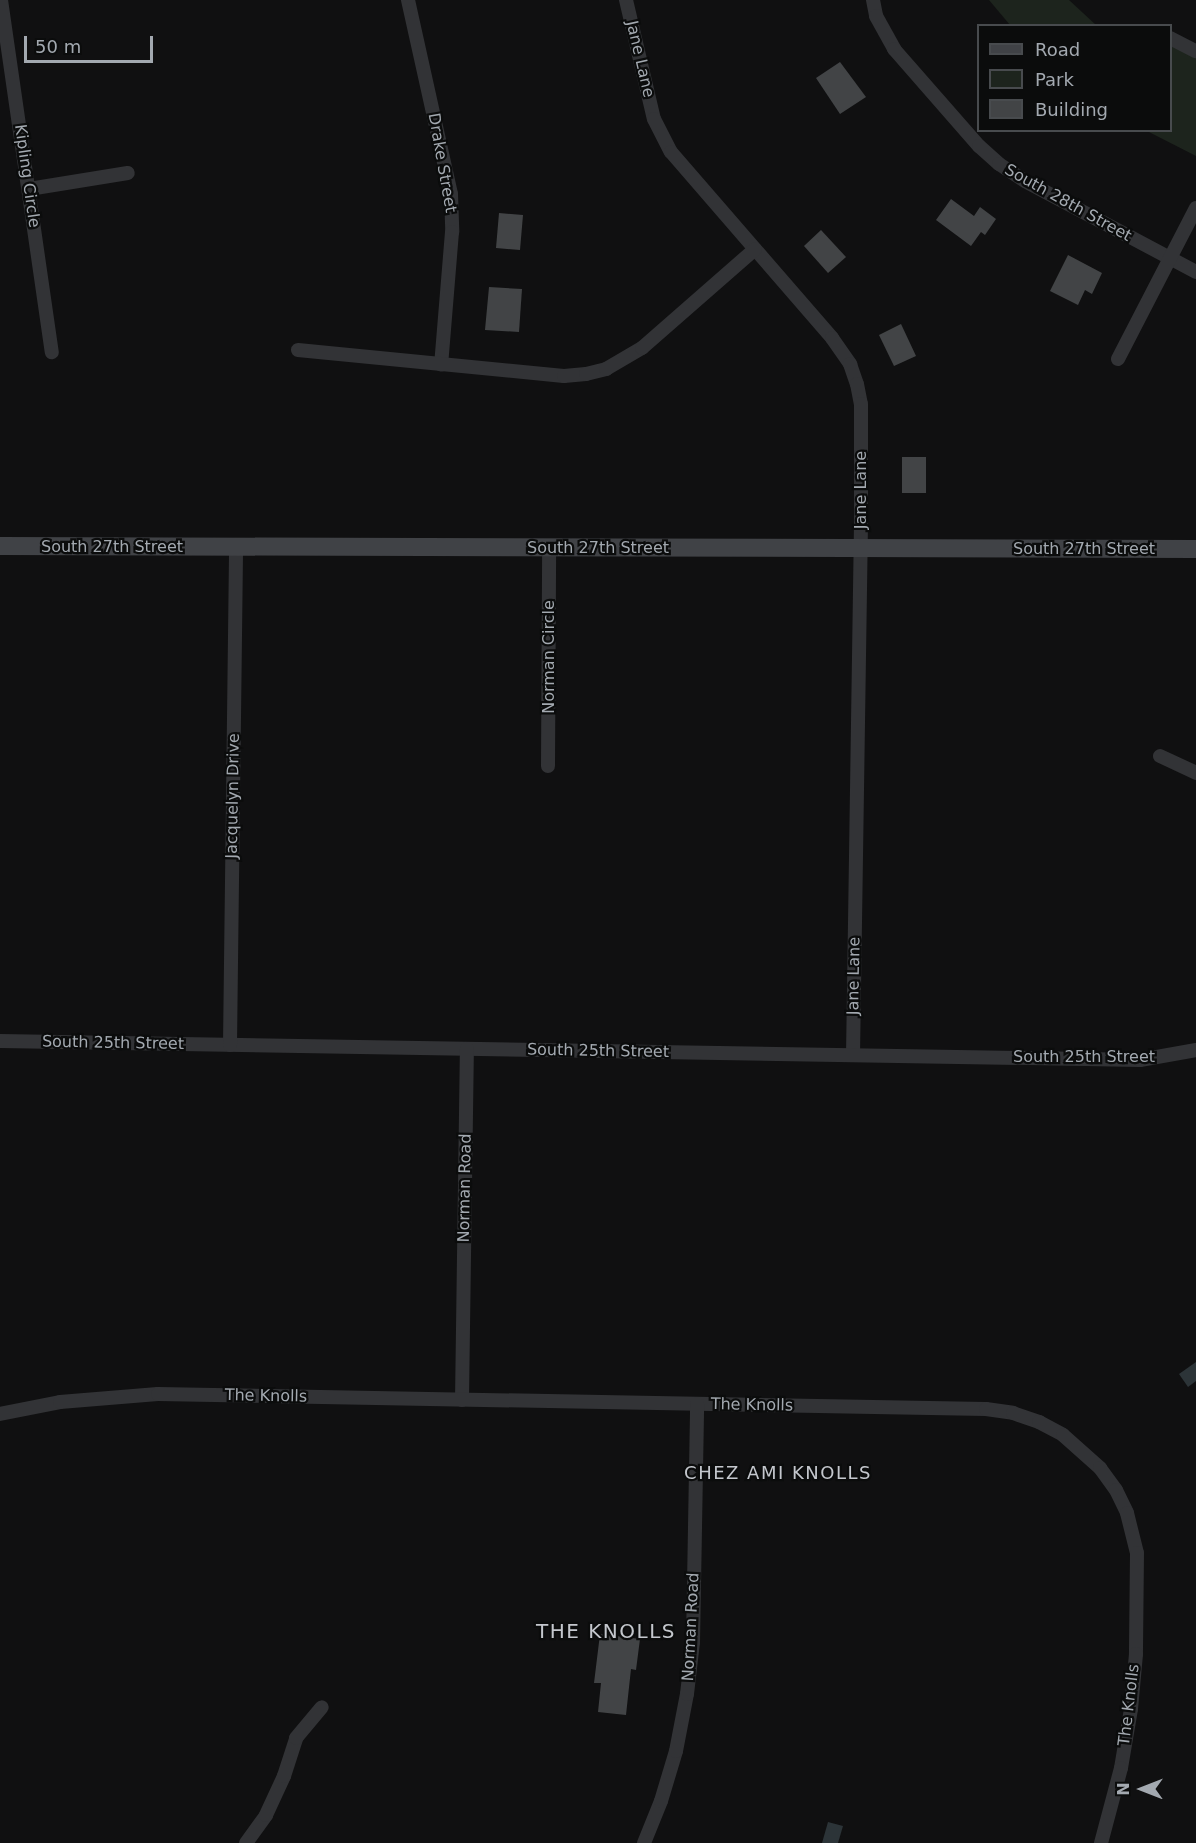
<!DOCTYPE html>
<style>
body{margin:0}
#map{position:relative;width:1196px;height:1843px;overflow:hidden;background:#101011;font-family:"DejaVu Sans",sans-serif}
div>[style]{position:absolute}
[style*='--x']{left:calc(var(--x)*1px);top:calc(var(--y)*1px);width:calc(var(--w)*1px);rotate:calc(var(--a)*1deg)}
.green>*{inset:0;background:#1d241d}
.water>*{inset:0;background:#2c3438}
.building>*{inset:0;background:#424446}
.minor>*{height:14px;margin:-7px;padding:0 7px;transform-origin:7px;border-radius:7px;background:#323336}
.secondary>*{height:18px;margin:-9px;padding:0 9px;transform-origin:9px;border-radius:9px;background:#404246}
span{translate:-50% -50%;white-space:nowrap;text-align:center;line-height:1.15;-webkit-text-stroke:4.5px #0b0c0c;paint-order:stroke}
.street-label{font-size:16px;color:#a3a9b0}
.neighbourhood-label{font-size:18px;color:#c4c7cd;letter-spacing:1.5px}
.quarter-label{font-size:20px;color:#c4c7cd;letter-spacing:1.5px}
.legend{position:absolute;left:977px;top:24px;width:195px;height:108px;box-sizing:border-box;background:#0b0c0c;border:2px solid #484b4e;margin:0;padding:8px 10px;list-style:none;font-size:18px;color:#a3a9b0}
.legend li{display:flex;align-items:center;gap:12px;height:30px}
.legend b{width:30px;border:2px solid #484b4e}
.north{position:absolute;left:1112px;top:1759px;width:60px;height:60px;-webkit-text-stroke:4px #0b0c0c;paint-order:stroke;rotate:270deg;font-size:16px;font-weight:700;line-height:24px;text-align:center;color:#a3a9b0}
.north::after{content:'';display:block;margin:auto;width:21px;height:27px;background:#a3a9b0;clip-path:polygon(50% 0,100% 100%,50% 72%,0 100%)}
.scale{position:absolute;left:24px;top:36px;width:129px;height:27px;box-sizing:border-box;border:3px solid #a3a9b0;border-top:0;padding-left:8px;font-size:18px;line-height:21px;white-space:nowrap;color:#a3a9b0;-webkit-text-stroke:4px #0b0c0c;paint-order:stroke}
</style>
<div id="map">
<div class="green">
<div style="clip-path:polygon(989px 0,1069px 0,1096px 25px,1010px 25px)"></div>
<div style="clip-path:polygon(1171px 38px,1196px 51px,1196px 156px,1147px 131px,1170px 130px)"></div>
</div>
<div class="water">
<div style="clip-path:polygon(1196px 1362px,1196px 1381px,1188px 1387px,1179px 1374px)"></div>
<div style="clip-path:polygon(828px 1822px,843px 1826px,838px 1843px,822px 1843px)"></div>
</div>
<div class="building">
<div style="clip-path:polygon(840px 62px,866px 97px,840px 114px,816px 78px)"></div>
<div style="clip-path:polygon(951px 199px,974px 216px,980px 207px,996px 219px,985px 235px,981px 232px,971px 246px,936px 220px)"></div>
<div style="clip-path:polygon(499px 213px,523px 215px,520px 250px,496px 248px)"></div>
<div style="clip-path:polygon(821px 230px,846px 257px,828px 273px,804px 246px)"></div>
<div style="clip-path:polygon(1068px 255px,1102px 273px,1092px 294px,1085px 290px,1078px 305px,1050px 291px)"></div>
<div style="clip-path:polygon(489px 287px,522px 289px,519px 332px,485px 330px)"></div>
<div style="clip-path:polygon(901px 324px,916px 356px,894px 366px,879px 335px)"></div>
<div style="clip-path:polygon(902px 457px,926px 457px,926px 493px,902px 493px)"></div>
<div style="clip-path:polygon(600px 1634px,640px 1639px,636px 1670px,631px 1669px,626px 1715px,598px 1712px,601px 1683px,594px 1683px)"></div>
</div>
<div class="minor">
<div style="--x:1;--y:0;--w:356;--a:81.8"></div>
<div style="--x:408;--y:0;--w:199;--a:77.5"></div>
<div style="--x:451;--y:194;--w:38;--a:88"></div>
<div style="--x:452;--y:232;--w:133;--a:94.7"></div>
<div style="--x:626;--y:0;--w:122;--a:76.8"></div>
<div style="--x:654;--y:119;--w:37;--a:63"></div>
<div style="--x:671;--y:152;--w:246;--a:49.1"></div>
<div style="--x:832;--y:338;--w:32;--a:55"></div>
<div style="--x:850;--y:364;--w:21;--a:71"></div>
<div style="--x:857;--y:384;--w:20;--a:79"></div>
<div style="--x:861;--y:404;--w:119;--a:90"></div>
<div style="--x:861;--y:523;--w:532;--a:90.86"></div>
<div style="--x:873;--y:0;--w:16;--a:79"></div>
<div style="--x:876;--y:16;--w:38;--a:61"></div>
<div style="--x:894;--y:49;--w:129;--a:48.8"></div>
<div style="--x:979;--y:146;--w:27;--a:42"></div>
<div style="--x:999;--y:164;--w:31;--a:33"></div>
<div style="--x:1025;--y:181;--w:194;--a:28"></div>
<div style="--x:1170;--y:38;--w:29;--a:27"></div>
<div style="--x:29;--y:189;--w:100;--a:-9.2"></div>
<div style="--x:298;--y:350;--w:267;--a:5.6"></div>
<div style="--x:564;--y:376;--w:22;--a:-5"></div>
<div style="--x:586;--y:374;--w:21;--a:-14"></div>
<div style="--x:606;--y:369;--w:42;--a:-30.3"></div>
<div style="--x:642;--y:348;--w:150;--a:-41.2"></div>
<div style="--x:1118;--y:359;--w:170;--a:-62.7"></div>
<div style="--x:1160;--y:756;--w:40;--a:25"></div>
<div style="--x:548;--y:766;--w:218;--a:-89.7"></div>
<div style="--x:0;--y:1041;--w:1140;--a:0.95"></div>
<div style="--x:1140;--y:1060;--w:57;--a:-10.1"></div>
<div style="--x:230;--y:1045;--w:497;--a:-89.3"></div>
<div style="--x:462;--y:1400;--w:351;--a:-89.2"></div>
<div style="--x:0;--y:1414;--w:61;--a:-11.3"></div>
<div style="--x:60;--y:1402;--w:98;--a:-4.7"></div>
<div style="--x:158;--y:1394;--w:828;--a:1.04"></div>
<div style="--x:986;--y:1409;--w:27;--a:8"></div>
<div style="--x:1013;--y:1413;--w:28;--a:19"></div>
<div style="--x:1039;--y:1422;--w:27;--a:28"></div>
<div style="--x:1063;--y:1435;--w:50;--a:41.7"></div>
<div style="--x:1100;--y:1468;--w:27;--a:54"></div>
<div style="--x:1116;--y:1490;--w:25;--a:64"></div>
<div style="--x:1127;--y:1513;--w:41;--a:76"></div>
<div style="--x:1137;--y:1553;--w:101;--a:90.6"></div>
<div style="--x:1136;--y:1654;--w:55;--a:95.2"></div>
<div style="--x:1131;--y:1709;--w:60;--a:99.6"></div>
<div style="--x:1121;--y:1768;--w:78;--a:104.9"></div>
<div style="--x:246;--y:1843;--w:34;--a:-54"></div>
<div style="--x:266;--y:1815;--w:43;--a:-65.2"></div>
<div style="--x:284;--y:1776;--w:40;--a:-72"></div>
<div style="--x:296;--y:1738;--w:40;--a:-50"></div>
<div style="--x:644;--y:1843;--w:45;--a:-68"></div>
<div style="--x:661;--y:1801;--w:52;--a:-73.3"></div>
<div style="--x:676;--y:1751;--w:58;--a:-79.1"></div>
<div style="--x:687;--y:1694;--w:52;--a:-83.4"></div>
<div style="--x:693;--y:1642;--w:238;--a:-89"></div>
</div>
<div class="secondary">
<div style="--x:0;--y:546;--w:1196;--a:0.14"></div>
</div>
<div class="street-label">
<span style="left:640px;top:59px;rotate:77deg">Jane Lane</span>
<span style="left:442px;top:163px;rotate:80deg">Drake Street</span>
<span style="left:27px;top:176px;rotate:82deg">Kipling Circle</span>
<span style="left:1068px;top:203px;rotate:29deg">South 28th Street</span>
<span style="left:861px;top:490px;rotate:-90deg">Jane Lane</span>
<span style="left:112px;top:547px">South 27th Street</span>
<span style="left:598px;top:548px">South 27th Street</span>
<span style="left:1084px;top:549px">South 27th Street</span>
<span style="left:549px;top:657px;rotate:-90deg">Norman Circle</span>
<span style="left:233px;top:796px;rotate:-89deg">Jacquelyn Drive</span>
<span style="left:854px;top:976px;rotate:-89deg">Jane Lane</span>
<span style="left:113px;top:1043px;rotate:1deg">South 25th Street</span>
<span style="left:598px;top:1051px;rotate:1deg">South 25th Street</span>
<span style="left:1084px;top:1057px">South 25th Street</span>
<span style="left:465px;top:1188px;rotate:-89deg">Norman Road</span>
<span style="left:266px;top:1396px;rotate:1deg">The Knolls</span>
<span style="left:752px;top:1405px;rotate:1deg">The Knolls</span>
<span style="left:691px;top:1627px;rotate:-87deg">Norman Road</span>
<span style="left:1129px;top:1705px;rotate:-83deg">The Knolls</span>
</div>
<div class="neighbourhood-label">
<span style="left:778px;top:1473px">CHEZ AMI KNOLLS</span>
</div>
<div class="quarter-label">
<span style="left:606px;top:1631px">THE KNOLLS</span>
</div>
<ul class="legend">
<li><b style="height:8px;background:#404246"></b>Road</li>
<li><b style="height:16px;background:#1d241d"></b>Park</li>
<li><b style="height:16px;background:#424446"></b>Building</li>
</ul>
<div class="north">N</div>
<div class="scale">50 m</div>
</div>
